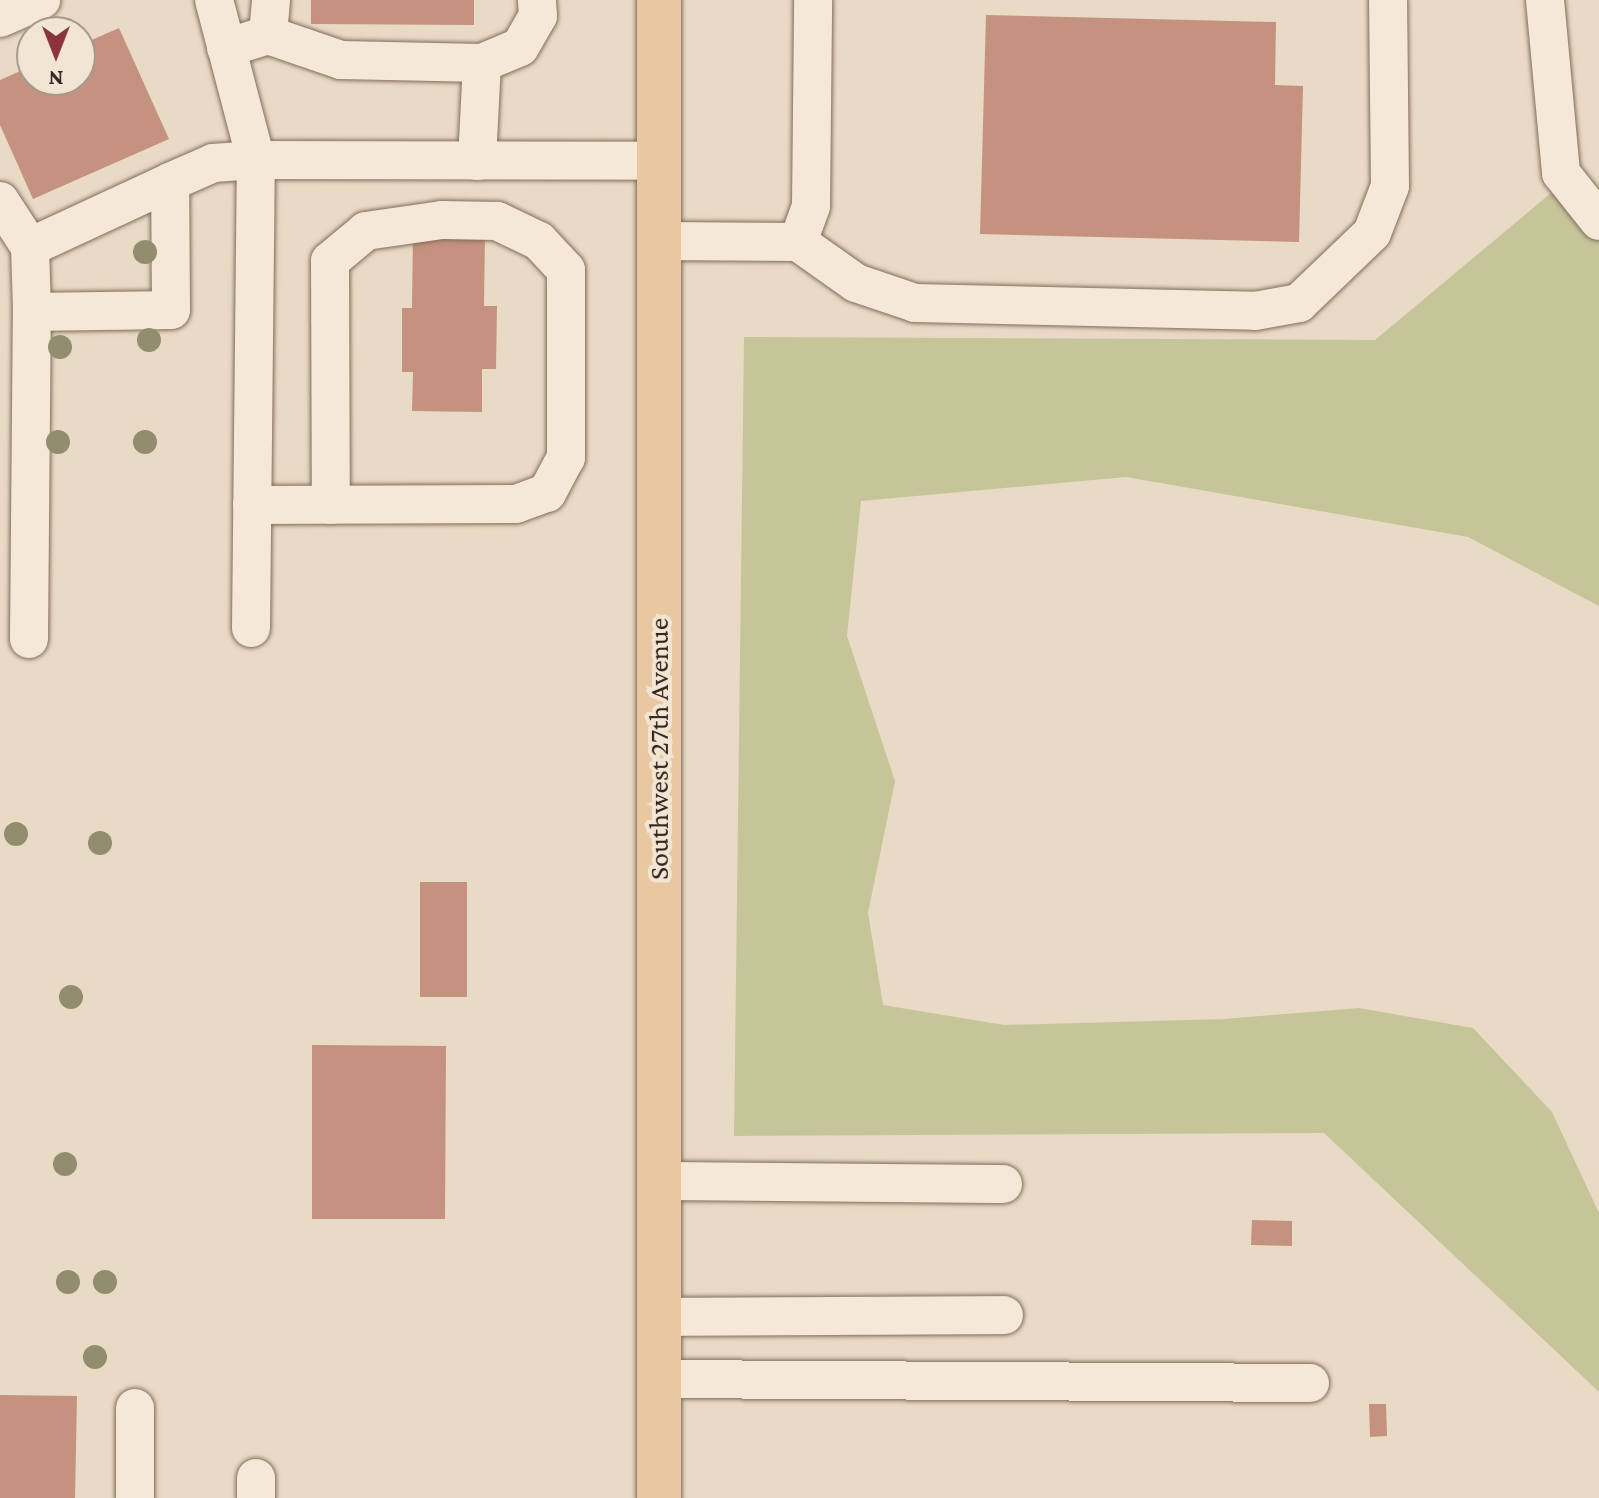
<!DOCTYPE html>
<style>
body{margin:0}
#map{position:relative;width:1599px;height:1498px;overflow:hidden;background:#e9dac5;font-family:"Crimson Pro",serif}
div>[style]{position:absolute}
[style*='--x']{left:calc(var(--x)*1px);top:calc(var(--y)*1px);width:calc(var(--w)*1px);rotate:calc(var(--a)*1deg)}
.green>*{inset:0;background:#c6c59a}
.building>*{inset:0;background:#c4927f}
.roads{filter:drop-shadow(0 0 2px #836c5d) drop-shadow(0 0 2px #836c5d)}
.minor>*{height:38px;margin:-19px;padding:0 19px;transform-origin:19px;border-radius:19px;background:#f5e8d8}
.major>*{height:44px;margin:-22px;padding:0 22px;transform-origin:22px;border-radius:22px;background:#e9c8a1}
.trees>*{width:24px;height:24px;margin:-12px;border-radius:50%;background:#928d6f}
span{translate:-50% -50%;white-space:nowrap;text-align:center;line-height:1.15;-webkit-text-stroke:8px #f2e5d4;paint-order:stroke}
.street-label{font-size:28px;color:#34271f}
.north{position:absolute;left:16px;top:16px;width:80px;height:80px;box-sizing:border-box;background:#f2e5d4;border:2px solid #a6998c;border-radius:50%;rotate:180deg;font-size:22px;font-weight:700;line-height:32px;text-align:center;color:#34271f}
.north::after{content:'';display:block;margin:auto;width:28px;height:36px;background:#8b3340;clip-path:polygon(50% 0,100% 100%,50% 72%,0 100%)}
</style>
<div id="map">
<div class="green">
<div style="clip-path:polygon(1557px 188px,1599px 232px,1599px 606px,1468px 537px,1126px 477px,861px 501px,847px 636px,895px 781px,868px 913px,883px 1005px,1004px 1025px,1224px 1019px,1359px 1008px,1473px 1028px,1552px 1112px,1599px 1213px,1599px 1392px,1324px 1133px,734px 1136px,744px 337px,1375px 340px)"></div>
</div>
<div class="building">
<div style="clip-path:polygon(311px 0,474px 0,474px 25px,311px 24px)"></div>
<div style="clip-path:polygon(986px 15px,1276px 22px,1275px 85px,1303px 86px,1299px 242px,980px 234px)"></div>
<div style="clip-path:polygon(119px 28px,169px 139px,33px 199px,0 125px,0 80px,32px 66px,32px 80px,80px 80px,80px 45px)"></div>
<div style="clip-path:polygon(413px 232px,485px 233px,484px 306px,497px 306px,496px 369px,482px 369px,482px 412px,412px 411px,413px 372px,402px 372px,402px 308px,412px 308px)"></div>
<div style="clip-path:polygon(420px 882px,467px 882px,467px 997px,420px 997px)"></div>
<div style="clip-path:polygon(312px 1045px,446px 1046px,445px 1219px,312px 1219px)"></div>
<div style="clip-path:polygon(1252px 1220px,1292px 1221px,1292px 1246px,1251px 1245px)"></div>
<div style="clip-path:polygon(0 1395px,77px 1396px,75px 1498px,0 1498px)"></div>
<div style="clip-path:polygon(1369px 1404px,1386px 1404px,1387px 1436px,1370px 1437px)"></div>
</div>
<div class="roads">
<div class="minor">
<div style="--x:1545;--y:0;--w:174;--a:84.7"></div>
<div style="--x:1561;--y:173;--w:61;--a:51.6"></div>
<div style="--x:0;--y:18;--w:45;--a:-23.7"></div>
<div style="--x:268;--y:35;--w:35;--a:-85"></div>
<div style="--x:226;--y:48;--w:44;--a:-17.2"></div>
<div style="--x:268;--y:35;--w:77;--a:18.9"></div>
<div style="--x:341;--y:60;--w:141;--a:1.2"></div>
<div style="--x:482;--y:63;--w:41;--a:-22.8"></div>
<div style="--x:520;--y:47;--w:36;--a:-60"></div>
<div style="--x:538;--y:16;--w:16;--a:-94"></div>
<div style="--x:477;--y:161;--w:98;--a:-87.1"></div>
<div style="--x:0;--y:201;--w:55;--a:56.9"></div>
<div style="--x:30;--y:247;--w:65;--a:88.2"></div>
<div style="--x:659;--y:241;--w:139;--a:0.4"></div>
<div style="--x:798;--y:242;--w:71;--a:35.3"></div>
<div style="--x:856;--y:283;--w:62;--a:18.7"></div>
<div style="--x:915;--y:303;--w:340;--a:1.3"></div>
<div style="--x:1255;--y:311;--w:45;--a:-10.3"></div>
<div style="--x:1299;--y:303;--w:101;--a:-43.8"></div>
<div style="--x:1372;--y:233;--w:50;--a:-69"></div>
<div style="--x:1390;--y:186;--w:186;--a:-90.6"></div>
<div style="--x:798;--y:242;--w:38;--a:-70"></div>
<div style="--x:811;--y:206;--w:206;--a:-89.4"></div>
<div style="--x:30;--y:247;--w:154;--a:-24.9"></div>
<div style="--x:252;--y:505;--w:264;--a:-0.2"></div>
<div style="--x:516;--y:504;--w:33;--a:-20"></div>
<div style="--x:547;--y:493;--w:40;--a:-62"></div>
<div style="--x:566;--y:458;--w:188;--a:-90"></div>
<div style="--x:566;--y:270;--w:40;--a:-133"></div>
<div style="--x:539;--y:241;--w:47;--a:-154.5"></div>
<div style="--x:497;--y:221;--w:55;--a:-179"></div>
<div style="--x:442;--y:220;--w:77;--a:171.8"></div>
<div style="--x:366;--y:231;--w:47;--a:140.2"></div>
<div style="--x:330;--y:261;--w:244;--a:89.8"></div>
<div style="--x:251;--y:628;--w:468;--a:-89.4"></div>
<div style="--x:256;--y:160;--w:403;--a:0.1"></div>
<div style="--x:29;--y:639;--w:327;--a:-89.5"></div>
<div style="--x:32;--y:312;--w:139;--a:-0.8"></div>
<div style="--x:171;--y:310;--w:128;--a:-90.4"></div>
<div style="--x:170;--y:182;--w:47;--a:-23.8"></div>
<div style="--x:213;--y:163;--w:43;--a:-4"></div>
<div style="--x:256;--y:160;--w:165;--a:-104.7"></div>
<div style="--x:659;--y:1181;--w:344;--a:0.5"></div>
<div style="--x:659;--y:1317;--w:345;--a:-0.3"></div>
<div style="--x:659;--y:1379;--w:651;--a:0.35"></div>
<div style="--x:135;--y:1408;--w:90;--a:90"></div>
<div style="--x:256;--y:1478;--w:20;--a:90"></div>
</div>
<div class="major">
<div style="--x:659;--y:0;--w:1498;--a:90"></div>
</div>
</div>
<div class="trees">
<div style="left:145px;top:252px"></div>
<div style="left:149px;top:340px"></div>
<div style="left:60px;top:347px"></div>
<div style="left:58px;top:442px"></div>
<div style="left:145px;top:442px"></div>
<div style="left:16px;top:834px"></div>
<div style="left:100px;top:843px"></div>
<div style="left:71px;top:997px"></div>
<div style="left:65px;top:1164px"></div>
<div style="left:68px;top:1282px"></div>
<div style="left:105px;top:1282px"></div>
<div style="left:95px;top:1357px"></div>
</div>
<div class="street-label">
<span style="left:659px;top:749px;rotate:-90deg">Southwest 27th Avenue</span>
</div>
<div class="north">N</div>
</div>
